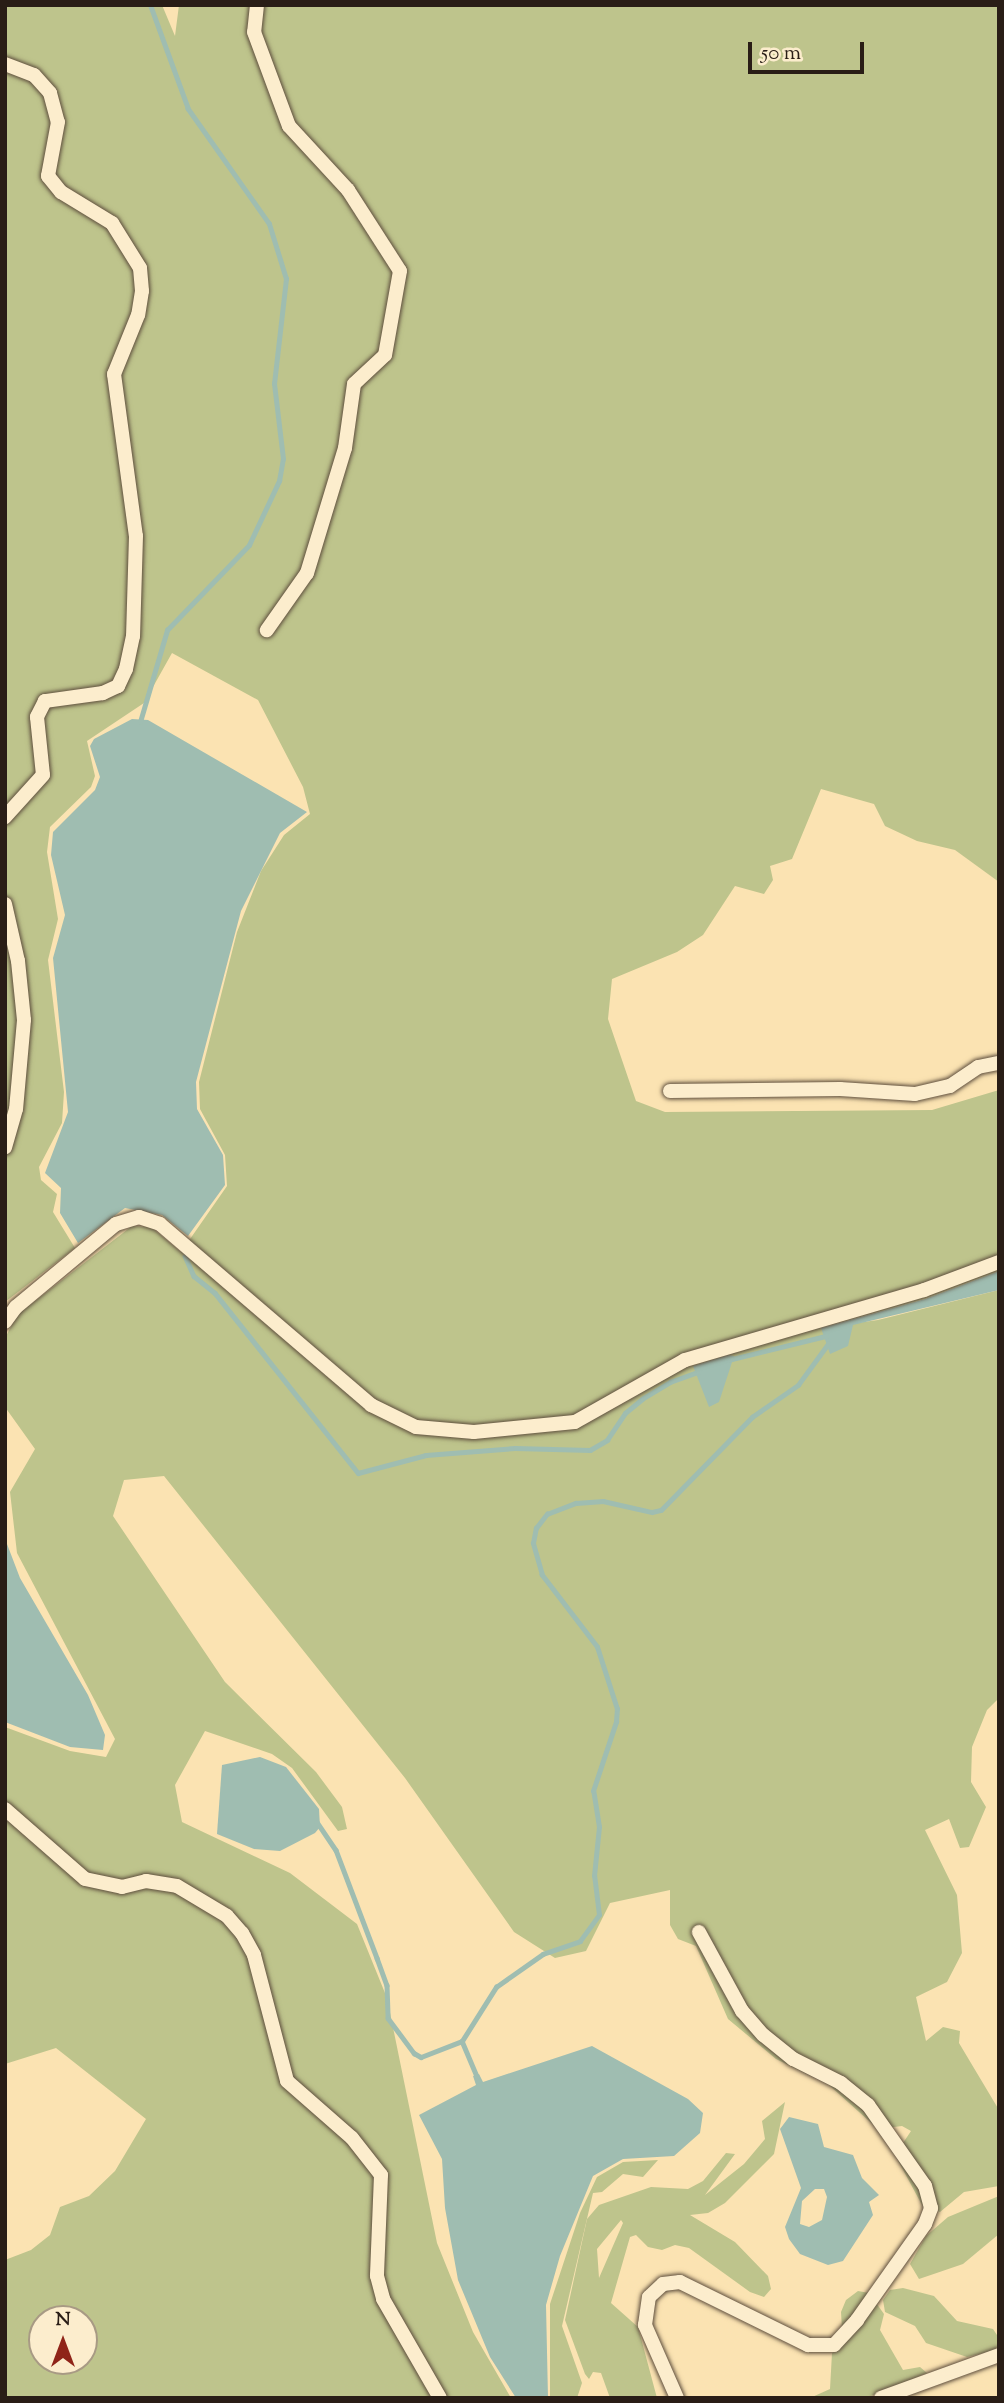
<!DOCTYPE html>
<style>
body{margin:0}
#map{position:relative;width:1004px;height:2403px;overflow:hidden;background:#fbe3b2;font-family:"Sorts Mill Goudy",serif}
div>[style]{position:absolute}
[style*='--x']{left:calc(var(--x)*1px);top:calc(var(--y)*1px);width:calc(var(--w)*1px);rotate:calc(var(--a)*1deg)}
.green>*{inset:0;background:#bec48c}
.water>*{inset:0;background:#9fbdb1}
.stream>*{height:4.5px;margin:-2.25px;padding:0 2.25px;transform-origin:2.25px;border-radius:2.25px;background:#9fbdb1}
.roads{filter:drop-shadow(0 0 2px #5e4e3d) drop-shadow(0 0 2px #5e4e3d)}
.minor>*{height:14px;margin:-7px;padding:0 7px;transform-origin:7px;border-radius:7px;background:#fcedcd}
span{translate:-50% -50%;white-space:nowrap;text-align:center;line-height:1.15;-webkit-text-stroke:7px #fcedcd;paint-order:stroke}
.frame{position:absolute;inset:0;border:7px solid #291d16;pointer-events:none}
.north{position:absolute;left:28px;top:2305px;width:70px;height:70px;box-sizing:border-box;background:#fcedcd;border:2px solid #a89a84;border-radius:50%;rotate:0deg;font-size:19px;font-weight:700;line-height:28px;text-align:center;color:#291d16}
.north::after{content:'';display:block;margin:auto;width:24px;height:32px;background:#8f2418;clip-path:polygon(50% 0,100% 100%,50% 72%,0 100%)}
.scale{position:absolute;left:748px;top:42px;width:116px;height:32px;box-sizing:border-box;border:4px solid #291d16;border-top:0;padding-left:9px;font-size:21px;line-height:24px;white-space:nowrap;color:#291d16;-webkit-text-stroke:5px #fcedcd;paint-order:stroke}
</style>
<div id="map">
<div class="green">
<div style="clip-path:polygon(evenodd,5px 5px,162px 5px,175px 36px,179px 5px,999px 5px,999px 882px,955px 850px,917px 841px,885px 826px,874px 804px,821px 789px,792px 859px,770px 866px,773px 880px,764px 894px,735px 886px,703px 935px,677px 952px,612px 979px,608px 1019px,636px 1101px,665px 1112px,932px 1110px,999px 1090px,999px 1271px,925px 1299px,821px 1328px,878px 1320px,999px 1290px,999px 1698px,987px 1710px,972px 1747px,971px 1782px,986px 1807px,969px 1847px,960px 1848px,949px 1819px,925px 1830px,957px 1895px,962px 1953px,947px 1982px,916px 1997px,926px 2041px,943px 2027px,960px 2031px,959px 2043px,999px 2110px,999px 2186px,964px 2192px,940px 2212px,922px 2205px,895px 2155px,911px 2131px,902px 2126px,878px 2129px,829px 2085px,776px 2059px,728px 2019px,696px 1946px,678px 1939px,670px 1925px,670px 1890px,610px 1903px,586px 1951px,555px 1958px,514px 1932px,405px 1778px,164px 1476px,124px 1480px,113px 1516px,225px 1682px,316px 1772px,342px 1807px,347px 1829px,338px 1831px,292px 1768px,272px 1754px,205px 1731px,175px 1785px,182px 1822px,290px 1873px,357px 1924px,387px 1998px,437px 2243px,473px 2332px,511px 2398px,5px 2398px,5px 2260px,31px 2250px,50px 2235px,60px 2207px,89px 2196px,115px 2171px,146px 2119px,56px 2048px,5px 2064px,5px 1727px,70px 1751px,106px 1757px,115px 1739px,17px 1553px,10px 1492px,35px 1449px,5px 1407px,5px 1338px,17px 1315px,132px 1226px,151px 1227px,181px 1252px,227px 1186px,225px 1155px,200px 1109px,199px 1082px,237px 932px,261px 871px,284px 835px,310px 814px,303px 787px,258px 700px,172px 653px,144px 703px,87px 741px,95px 776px,91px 787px,50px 827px,47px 852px,58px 919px,48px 960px,64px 1092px,62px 1123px,39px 1167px,41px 1180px,57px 1194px,53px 1212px,75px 1248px,5px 1302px,5px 5px,42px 2319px,84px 2319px,84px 2361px,42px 2361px,42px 2319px)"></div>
<div style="clip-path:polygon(evenodd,785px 2102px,774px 2154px,725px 2203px,708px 2213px,690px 2215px,735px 2242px,768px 2276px,771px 2289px,764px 2297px,750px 2292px,689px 2248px,675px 2245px,662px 2250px,648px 2247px,636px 2235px,630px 2237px,611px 2303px,638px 2327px,657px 2398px,610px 2398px,601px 2373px,593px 2372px,589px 2379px,585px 2374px,565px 2320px,587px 2219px,599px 2205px,651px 2187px,688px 2189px,703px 2181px,726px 2153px,735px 2154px,705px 2195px,744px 2164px,765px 2139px,762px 2121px,785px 2102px,621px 2220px,623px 2223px,599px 2278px,597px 2249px,621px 2220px)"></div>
<div style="clip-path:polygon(658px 2160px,643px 2177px,623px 2174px,602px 2192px,593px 2193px,562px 2326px,582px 2383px,577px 2398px,550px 2398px,550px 2304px,580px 2213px,597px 2177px,623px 2162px)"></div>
<div style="clip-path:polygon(999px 2196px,999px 2234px,963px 2264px,919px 2279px,910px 2264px,926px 2236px,948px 2217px)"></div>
<div style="clip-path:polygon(903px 2288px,934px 2296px,957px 2321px,993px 2329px,999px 2338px,996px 2350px,967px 2357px,926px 2343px,915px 2326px,885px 2312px,883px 2300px,890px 2290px)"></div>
<div style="clip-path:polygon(858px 2291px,869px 2293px,884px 2314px,880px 2330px,903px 2370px,920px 2367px,927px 2373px,866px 2398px,810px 2398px,830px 2389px,832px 2353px,843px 2346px,841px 2312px,846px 2300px)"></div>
</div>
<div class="water">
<div style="clip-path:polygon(132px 719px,148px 720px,307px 812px,280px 833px,241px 911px,196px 1082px,197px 1109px,223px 1155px,225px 1185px,188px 1236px,162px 1215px,125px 1208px,78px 1243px,60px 1213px,61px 1188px,45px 1173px,68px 1112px,53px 958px,65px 915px,51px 855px,53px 832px,95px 790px,100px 777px,90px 746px,94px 739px)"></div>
<div style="clip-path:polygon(999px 1271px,999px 1290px,853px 1325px,848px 1346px,830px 1354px,821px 1328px,925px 1299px)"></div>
<div style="clip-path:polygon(728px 1355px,734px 1356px,719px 1402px,709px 1407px,693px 1366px)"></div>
<div style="clip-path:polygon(5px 1526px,7px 1544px,20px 1578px,88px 1695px,105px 1735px,103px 1750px,70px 1747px,5px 1722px)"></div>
<div style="clip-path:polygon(260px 1757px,286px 1767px,319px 1809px,320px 1827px,315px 1833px,280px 1851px,254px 1849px,217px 1834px,222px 1765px)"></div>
<div style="clip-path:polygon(592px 2046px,688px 2099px,703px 2113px,700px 2133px,674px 2156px,623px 2159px,593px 2176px,560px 2256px,546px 2305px,548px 2398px,516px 2398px,490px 2357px,458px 2280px,445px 2208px,442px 2159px,419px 2115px,476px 2085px,473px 2076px,479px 2074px,483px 2082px)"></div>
<div style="clip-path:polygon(evenodd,789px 2117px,818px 2124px,824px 2147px,853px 2155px,862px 2178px,879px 2195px,869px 2202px,873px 2215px,843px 2261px,828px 2265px,800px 2254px,789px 2239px,785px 2227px,801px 2188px,780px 2129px,789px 2117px,815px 2189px,824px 2189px,827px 2197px,822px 2220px,809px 2227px,800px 2224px,802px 2201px,815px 2189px)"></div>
</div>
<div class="stream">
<div style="--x:140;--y:722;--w:96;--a:-73.6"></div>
<div style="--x:167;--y:630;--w:118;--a:-46"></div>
<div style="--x:249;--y:545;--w:71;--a:-64.9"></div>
<div style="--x:279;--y:481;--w:22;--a:-80"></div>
<div style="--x:283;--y:459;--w:76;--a:-96.8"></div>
<div style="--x:274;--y:384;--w:106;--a:-83.5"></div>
<div style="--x:286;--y:279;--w:58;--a:-107.2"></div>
<div style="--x:269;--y:224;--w:141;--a:-125.2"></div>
<div style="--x:188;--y:109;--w:111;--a:-110.1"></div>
<div style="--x:185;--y:1256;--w:22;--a:66"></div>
<div style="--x:194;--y:1276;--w:27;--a:39"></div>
<div style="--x:215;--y:1293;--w:230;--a:51.5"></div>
<div style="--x:358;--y:1473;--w:70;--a:-14.8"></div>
<div style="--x:426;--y:1455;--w:89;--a:-4.5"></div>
<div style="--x:515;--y:1448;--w:75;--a:1.5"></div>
<div style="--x:590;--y:1450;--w:20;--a:-30"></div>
<div style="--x:607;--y:1440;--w:32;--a:-56"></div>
<div style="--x:625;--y:1413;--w:22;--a:-39"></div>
<div style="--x:642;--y:1399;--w:33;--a:-31"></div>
<div style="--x:670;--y:1382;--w:30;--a:-20"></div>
<div style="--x:728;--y:1360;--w:101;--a:-13.8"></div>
<div style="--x:317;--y:1822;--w:34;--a:56"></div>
<div style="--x:336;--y:1850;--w:116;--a:69.2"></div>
<div style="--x:377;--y:1958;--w:29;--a:70"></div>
<div style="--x:387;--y:1985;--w:33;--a:88"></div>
<div style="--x:388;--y:2018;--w:44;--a:53.4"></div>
<div style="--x:414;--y:2053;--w:8;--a:30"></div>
<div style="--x:421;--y:2057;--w:44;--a:-21.3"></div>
<div style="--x:462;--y:2041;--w:64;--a:-57.8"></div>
<div style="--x:496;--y:1987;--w:57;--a:-35.1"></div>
<div style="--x:543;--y:1954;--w:39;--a:-19"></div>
<div style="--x:580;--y:1941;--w:32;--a:-54"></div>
<div style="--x:599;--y:1915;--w:39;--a:-97"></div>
<div style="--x:594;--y:1876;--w:49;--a:-84.2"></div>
<div style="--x:599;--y:1827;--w:36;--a:-99"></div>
<div style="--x:593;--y:1791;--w:73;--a:-71.6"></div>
<div style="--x:616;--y:1722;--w:13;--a:-86"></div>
<div style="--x:617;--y:1709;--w:65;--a:-107.9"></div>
<div style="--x:597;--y:1647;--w:91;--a:-127.4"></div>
<div style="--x:542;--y:1575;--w:33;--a:-106"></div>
<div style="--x:533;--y:1543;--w:15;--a:-79"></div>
<div style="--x:536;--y:1528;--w:18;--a:-52"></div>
<div style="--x:547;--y:1514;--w:31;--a:-21"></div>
<div style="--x:576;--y:1503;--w:27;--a:-4"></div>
<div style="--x:603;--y:1501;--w:50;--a:12.7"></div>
<div style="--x:652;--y:1512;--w:9;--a:-13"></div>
<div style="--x:661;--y:1510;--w:130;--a:-45.6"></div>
<div style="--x:752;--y:1417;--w:56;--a:-34.8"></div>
<div style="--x:798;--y:1385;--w:51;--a:-53.8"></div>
<div style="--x:462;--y:2041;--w:39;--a:67"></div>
</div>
<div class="roads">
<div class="minor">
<div style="--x:257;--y:5;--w:27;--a:96"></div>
<div style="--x:254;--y:32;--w:100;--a:69.6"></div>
<div style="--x:289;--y:126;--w:87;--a:47.3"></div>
<div style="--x:348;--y:190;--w:96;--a:57.3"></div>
<div style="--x:400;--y:271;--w:85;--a:100.1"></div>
<div style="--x:385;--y:355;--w:42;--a:136.9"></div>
<div style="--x:354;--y:384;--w:65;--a:98"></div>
<div style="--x:345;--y:448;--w:131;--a:106.9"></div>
<div style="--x:307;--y:573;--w:70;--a:125.1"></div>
<div style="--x:5;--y:64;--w:31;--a:21"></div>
<div style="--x:34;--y:75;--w:24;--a:48"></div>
<div style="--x:50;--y:93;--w:30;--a:75"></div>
<div style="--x:58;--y:122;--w:55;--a:100.5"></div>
<div style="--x:48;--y:176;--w:21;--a:51"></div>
<div style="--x:61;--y:192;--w:60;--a:31.3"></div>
<div style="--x:112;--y:223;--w:53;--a:58.1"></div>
<div style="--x:140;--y:268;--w:23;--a:85"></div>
<div style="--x:142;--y:291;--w:24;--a:99"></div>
<div style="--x:138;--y:315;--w:64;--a:112.1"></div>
<div style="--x:114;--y:374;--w:163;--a:82.3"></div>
<div style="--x:136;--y:536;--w:100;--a:91.7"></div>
<div style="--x:133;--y:636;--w:34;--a:102"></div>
<div style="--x:126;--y:669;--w:19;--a:115"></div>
<div style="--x:118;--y:686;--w:17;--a:155"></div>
<div style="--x:103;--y:693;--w:59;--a:172.1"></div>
<div style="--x:45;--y:701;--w:18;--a:117"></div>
<div style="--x:37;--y:717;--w:58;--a:84.1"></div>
<div style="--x:43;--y:775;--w:57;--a:132.1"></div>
<div style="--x:5;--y:904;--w:58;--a:77.2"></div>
<div style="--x:18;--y:961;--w:59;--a:84.2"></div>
<div style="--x:24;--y:1020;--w:89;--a:95.1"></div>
<div style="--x:16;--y:1109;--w:40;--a:106"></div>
<div style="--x:670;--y:1091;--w:170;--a:-0.7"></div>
<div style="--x:840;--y:1089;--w:75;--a:3.8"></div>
<div style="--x:915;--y:1094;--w:36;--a:-13"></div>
<div style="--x:950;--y:1086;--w:34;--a:-34"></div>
<div style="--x:978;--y:1067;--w:21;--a:-11"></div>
<div style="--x:5;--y:1322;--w:19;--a:-54"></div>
<div style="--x:16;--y:1307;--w:130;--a:-39.7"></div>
<div style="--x:116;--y:1224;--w:24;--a:-17"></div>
<div style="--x:139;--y:1217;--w:22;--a:18"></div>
<div style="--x:160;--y:1224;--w:278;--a:40.6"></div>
<div style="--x:371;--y:1405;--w:50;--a:26.1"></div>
<div style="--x:416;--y:1427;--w:58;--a:4.9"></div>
<div style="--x:474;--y:1432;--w:101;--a:-5.7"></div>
<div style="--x:575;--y:1422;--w:126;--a:-29.4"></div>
<div style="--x:685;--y:1360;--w:249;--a:-16.3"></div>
<div style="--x:924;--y:1290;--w:80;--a:-20.5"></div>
<div style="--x:5;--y:1809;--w:106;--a:41.2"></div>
<div style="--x:85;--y:1879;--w:38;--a:12"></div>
<div style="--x:122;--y:1887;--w:25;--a:-14"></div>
<div style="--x:146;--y:1881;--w:31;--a:9"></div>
<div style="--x:177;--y:1886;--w:58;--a:31"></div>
<div style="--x:227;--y:1916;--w:23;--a:49"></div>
<div style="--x:242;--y:1933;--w:25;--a:61"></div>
<div style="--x:254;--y:1955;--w:130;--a:75.3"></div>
<div style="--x:287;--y:2081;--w:86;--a:41.2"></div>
<div style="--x:352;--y:2138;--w:47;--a:51.9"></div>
<div style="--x:381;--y:2175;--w:101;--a:92.3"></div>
<div style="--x:377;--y:2276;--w:24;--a:75"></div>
<div style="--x:383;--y:2299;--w:114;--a:60.1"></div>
<div style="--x:677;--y:2398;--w:80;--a:-113.7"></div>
<div style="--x:645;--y:2325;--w:28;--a:-82"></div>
<div style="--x:649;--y:2297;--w:19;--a:-43"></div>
<div style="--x:663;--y:2284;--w:17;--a:-7"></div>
<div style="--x:680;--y:2282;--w:143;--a:26.2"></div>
<div style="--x:808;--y:2345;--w:26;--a:0"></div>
<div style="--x:834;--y:2345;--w:34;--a:-47"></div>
<div style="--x:857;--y:2320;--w:118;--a:-54.7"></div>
<div style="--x:925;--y:2224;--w:17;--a:-69"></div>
<div style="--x:931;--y:2208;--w:23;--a:-105"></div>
<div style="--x:925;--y:2186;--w:99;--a:-125.1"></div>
<div style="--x:868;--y:2105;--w:35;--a:-141"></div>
<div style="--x:841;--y:2083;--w:54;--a:-153.4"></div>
<div style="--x:793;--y:2059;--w:38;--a:-141"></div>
<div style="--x:763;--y:2035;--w:32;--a:-131"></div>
<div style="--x:742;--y:2011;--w:90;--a:-118.6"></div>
<div style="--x:881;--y:2398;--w:126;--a:-20"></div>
</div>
</div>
<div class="frame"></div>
<div class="north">N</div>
<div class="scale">50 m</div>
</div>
